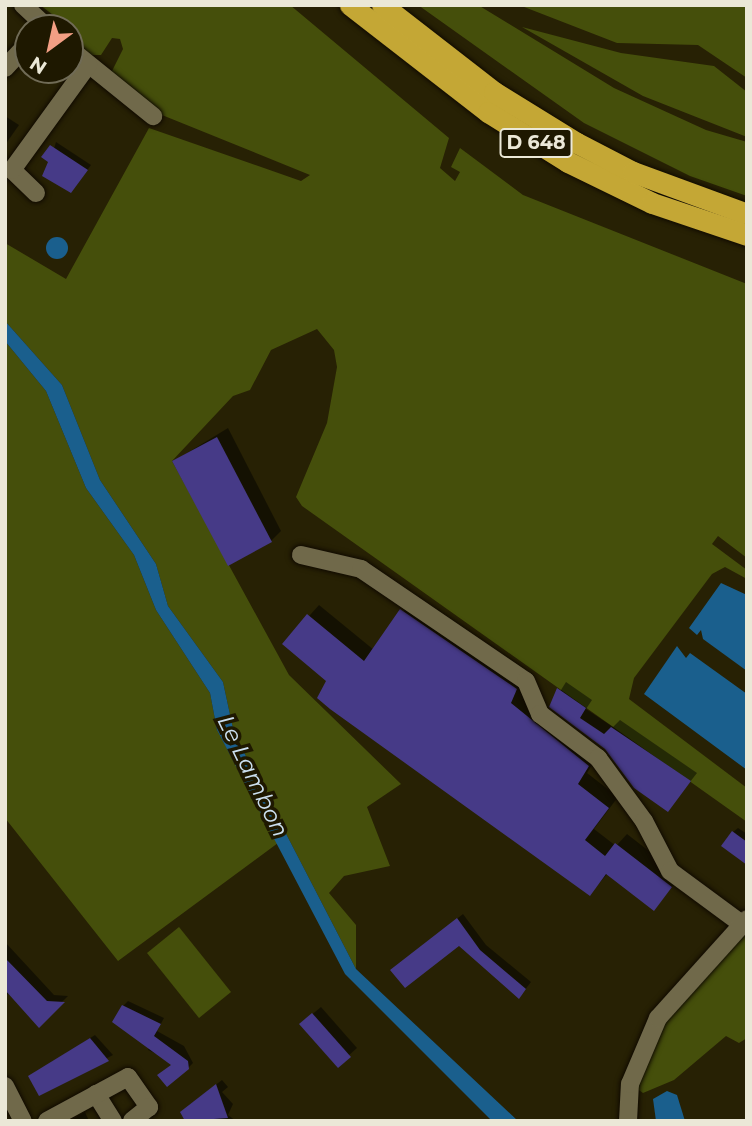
<!DOCTYPE html>
<style>
body{margin:0}
#map{position:relative;width:752px;height:1126px;overflow:hidden;background:#272104;font-family:Montserrat,sans-serif}
div>[style]{position:absolute}
[style*='--x']{left:calc(var(--x)*1px);top:calc(var(--y)*1px);width:calc(var(--w)*1px);rotate:calc(var(--a)*1deg)}
.green>*{inset:0;background:#454f0b}
.water>*{inset:0;background:#1a5f8d}
.round{border-radius:50%}
.shadow>*{inset:0;background:#0007}
.building>*{inset:0;background:#463a87}
.roads{filter:drop-shadow(0 0 2px #100a00) drop-shadow(0 0 2px #100a00)}
.minor>*{height:18px;margin:-9px;padding:0 9px;transform-origin:9px;border-radius:9px;background:#70694a}
.highway>*{height:21px;margin:-10.5px;padding:0 10.5px;transform-origin:10.5px;border-radius:10.5px;background:#c4a735}
span{translate:-50% -50%;white-space:nowrap;text-align:center;line-height:1.15;-webkit-text-stroke:7px #1e1800;paint-order:stroke}
.shield-label span{padding:2px 5px;background:#1e1800;border:2px solid;border-radius:5px;-webkit-text-stroke-width:0}
.shield-label{font-size:19px;color:#ebe8d7;font-weight:700}
.water-label{font-size:23px;color:#cbdfef;font-style:italic}
.frame{position:absolute;inset:0;border:7px solid #ebe8d7;pointer-events:none}
.north{position:absolute;left:14px;top:14px;width:70px;height:70px;box-sizing:border-box;background:#1e1800;border:2px solid #706b56;border-radius:50%;rotate:213deg;font-size:19px;font-weight:700;line-height:28px;text-align:center;color:#ebe8d7}
.north::after{content:'';display:block;margin:auto;width:24px;height:32px;background:#f39f84;clip-path:polygon(50% 0,100% 100%,50% 72%,0 100%)}
</style>
<div id="map">
<div class="green">
<div style="clip-path:polygon(40px 5px,290px 5px,449px 138px,440px 168px,455px 181px,460px 172px,451px 167px,460px 148px,523px 195px,747px 284px,747px 558px,718px 536px,712px 544px,747px 570px,747px 579px,725px 567px,712px 574px,634px 678px,629px 699px,747px 788px,747px 822px,302px 506px,296px 497px,327px 423px,337px 367px,334px 350px,317px 329px,271px 350px,250px 390px,233px 396px,172px 461px,289px 675px,401px 784px,367px 807px,390px 866px,344px 876px,329px 893px,356px 925px,356px 969px,234px 733px,223px 682px,168px 606px,156px 564px,100px 480px,62px 385px,5px 321px,5px 243px,66px 279px,149px 128px,301px 181px,310px 175px,157px 113px,108px 79px,123px 49px,120px 39px,112px 38px,101px 55px,86px 55px,70px 28px)"></div>
<div style="clip-path:polygon(418px 5px,478px 5px,614px 88px,706px 130px,747px 142px,747px 196px,690px 176px,584px 123px)"></div>
<div style="clip-path:polygon(519px 5px,747px 5px,747px 78px,698px 45px,617px 43px)"></div>
<div style="clip-path:polygon(522px 27px,621px 53px,714px 66px,747px 92px,747px 137px,643px 96px)"></div>
<div style="clip-path:polygon(5px 341px,46px 391px,86px 488px,134px 555px,156px 610px,210px 693px,217px 730px,278px 843px,118px 961px,5px 818px)"></div>
<div style="clip-path:polygon(747px 919px,747px 1038px,739px 1043px,726px 1036px,674px 1080px,643px 1093px,630px 1084px,648px 1035px)"></div>
<div style="clip-path:polygon(179px 927px,231px 992px,199px 1018px,147px 953px)"></div>
</div>
<div class="water">
<div class="round" style="left:46px;top:237px;width:22px;height:22px"></div>
<div style="clip-path:polygon(5px 321px,62px 385px,100px 480px,156px 564px,168px 606px,223px 682px,234px 733px,356px 969px,518px 1121px,492px 1121px,345px 974px,217px 730px,210px 693px,156px 610px,134px 555px,86px 488px,46px 391px,5px 341px)"></div>
<div style="clip-path:polygon(721px 583px,747px 595px,747px 671px,703px 639px,701px 630px,697px 635px,689px 628px)"></div>
<div style="clip-path:polygon(677px 646px,686px 658px,690px 653px,747px 694px,747px 770px,644px 694px)"></div>
<div style="clip-path:polygon(667px 1091px,677px 1095px,685px 1121px,656px 1121px,653px 1099px)"></div>
</div>
<div class="shadow">
<div style="clip-path:polygon(5px 116px,19px 125px,5px 145px)"></div>
<div style="clip-path:polygon(56px 142px,91px 165px,75px 187px,50px 162px)"></div>
<div style="clip-path:polygon(228px 428px,281px 531px,271px 541px,174px 461px)"></div>
<div style="clip-path:polygon(412px 600px,526px 678px,520px 692px,598px 755px,587px 773px,618px 797px,594px 829px,616px 846px,627px 834px,681px 876px,653px 909px,608px 873px,590px 894px,284px 644px,319px 605px,374px 650px)"></div>
<div style="clip-path:polygon(566px 682px,592px 700px,586px 709px,613px 727px,620px 720px,697px 773px,668px 810px,606px 748px,551px 706px)"></div>
<div style="clip-path:polygon(738px 828px,747px 834px,747px 862px,733px 832px)"></div>
<div style="clip-path:polygon(463px 914px,486px 945px,531px 982px,524px 991px,459px 944px,398px 965px)"></div>
<div style="clip-path:polygon(5px 942px,54px 995px,68px 996px,39px 1025px,10px 992px,5px 997px)"></div>
<div style="clip-path:polygon(128px 1001px,164px 1018px,157px 1031px,184px 1046px,193px 1063px,188px 1068px,148px 1050px,151px 1044px,123px 1006px)"></div>
<div style="clip-path:polygon(321px 1007px,357px 1048px,338px 1065px,309px 1017px)"></div>
<div style="clip-path:polygon(95px 1035px,113px 1055px,39px 1094px,30px 1076px)"></div>
<div style="clip-path:polygon(222px 1080px,228px 1087px,222px 1092px,233px 1104px,228px 1115px,236px 1121px,187px 1121px,188px 1106px)"></div>
<div style="clip-path:polygon(85px 1112px,89px 1121px,69px 1121px)"></div>
</div>
<div class="building">
<div style="clip-path:polygon(50px 145px,88px 170px,71px 193px,42px 176px,48px 162px,41px 157px)"></div>
<div style="clip-path:polygon(217px 437px,272px 542px,228px 566px,172px 461px)"></div>
<div style="clip-path:polygon(400px 609px,517px 689px,511px 703px,589px 766px,578px 784px,609px 808px,585px 840px,605px 856px,615px 843px,672px 887px,654px 911px,606px 874px,590px 896px,330px 709px,317px 698px,326px 681px,282px 644px,307px 614px,364px 661px)"></div>
<div style="clip-path:polygon(557px 688px,586px 708px,580px 718px,604px 734px,611px 727px,691px 781px,668px 812px,634px 788px,605px 749px,549px 707px)"></div>
<div style="clip-path:polygon(732px 831px,747px 842px,747px 865px,721px 846px)"></div>
<div style="clip-path:polygon(457px 918px,480px 950px,526px 989px,519px 999px,459px 946px,405px 988px,390px 970px)"></div>
<div style="clip-path:polygon(5px 958px,47px 1001px,65px 1002px,39px 1028px,5px 990px)"></div>
<div style="clip-path:polygon(122px 1005px,161px 1024px,154px 1036px,188px 1061px,189px 1069px,167px 1087px,157px 1075px,171px 1065px,112px 1022px)"></div>
<div style="clip-path:polygon(312px 1013px,351px 1057px,338px 1068px,299px 1024px)"></div>
<div style="clip-path:polygon(90px 1038px,109px 1061px,39px 1096px,28px 1076px)"></div>
<div style="clip-path:polygon(216px 1084px,228px 1118px,185px 1121px,180px 1112px)"></div>
</div>
<div class="roads">
<div class="minor">
<div style="--x:23;--y:5;--w:34;--a:43"></div>
<div style="--x:70;--y:49;--w:107;--a:38.9"></div>
<div style="--x:5;--y:68;--w:34;--a:-47"></div>
<div style="--x:36;--y:193;--w:33;--a:-136"></div>
<div style="--x:12;--y:170;--w:130;--a:-54.1"></div>
<div style="--x:301;--y:555;--w:62;--a:13.1"></div>
<div style="--x:361;--y:569;--w:199;--a:34.2"></div>
<div style="--x:526;--y:681;--w:36;--a:67"></div>
<div style="--x:540;--y:714;--w:73;--a:37.2"></div>
<div style="--x:598;--y:758;--w:78;--a:53.9"></div>
<div style="--x:644;--y:821;--w:56;--a:62.5"></div>
<div style="--x:670;--y:871;--w:89;--a:36.4"></div>
<div style="--x:5;--y:1086;--w:39;--a:63"></div>
<div style="--x:96;--y:1094;--w:32;--a:58"></div>
<div style="--x:47;--y:1121;--w:92;--a:-28.5"></div>
<div style="--x:128;--y:1077;--w:37;--a:55"></div>
<div style="--x:149;--y:1107;--w:22;--a:141"></div>
<div style="--x:628;--y:1121;--w:37;--a:-87"></div>
<div style="--x:630;--y:1084;--w:72;--a:-67"></div>
<div style="--x:658;--y:1018;--w:133;--a:-48"></div>
</div>
<div class="highway">
<div style="--x:350;--y:5;--w:175;--a:37.8"></div>
<div style="--x:488;--y:112;--w:94;--a:32"></div>
<div style="--x:568;--y:162;--w:93;--a:26"></div>
<div style="--x:652;--y:203;--w:100;--a:18.6"></div>
<div style="--x:382;--y:5;--w:142;--a:37.8"></div>
<div style="--x:494;--y:92;--w:97;--a:31.6"></div>
<div style="--x:577;--y:143;--w:63;--a:27.4"></div>
<div style="--x:633;--y:172;--w:121;--a:20.2"></div>
</div>
</div>
<div class="shield-label">
<span style="left:536px;top:143px">D 648</span>
</div>
<div class="water-label">
<span style="left:253px;top:776px;rotate:64deg">Le Lambon</span>
</div>
<div class="frame"></div>
<div class="north">N</div>
</div>
